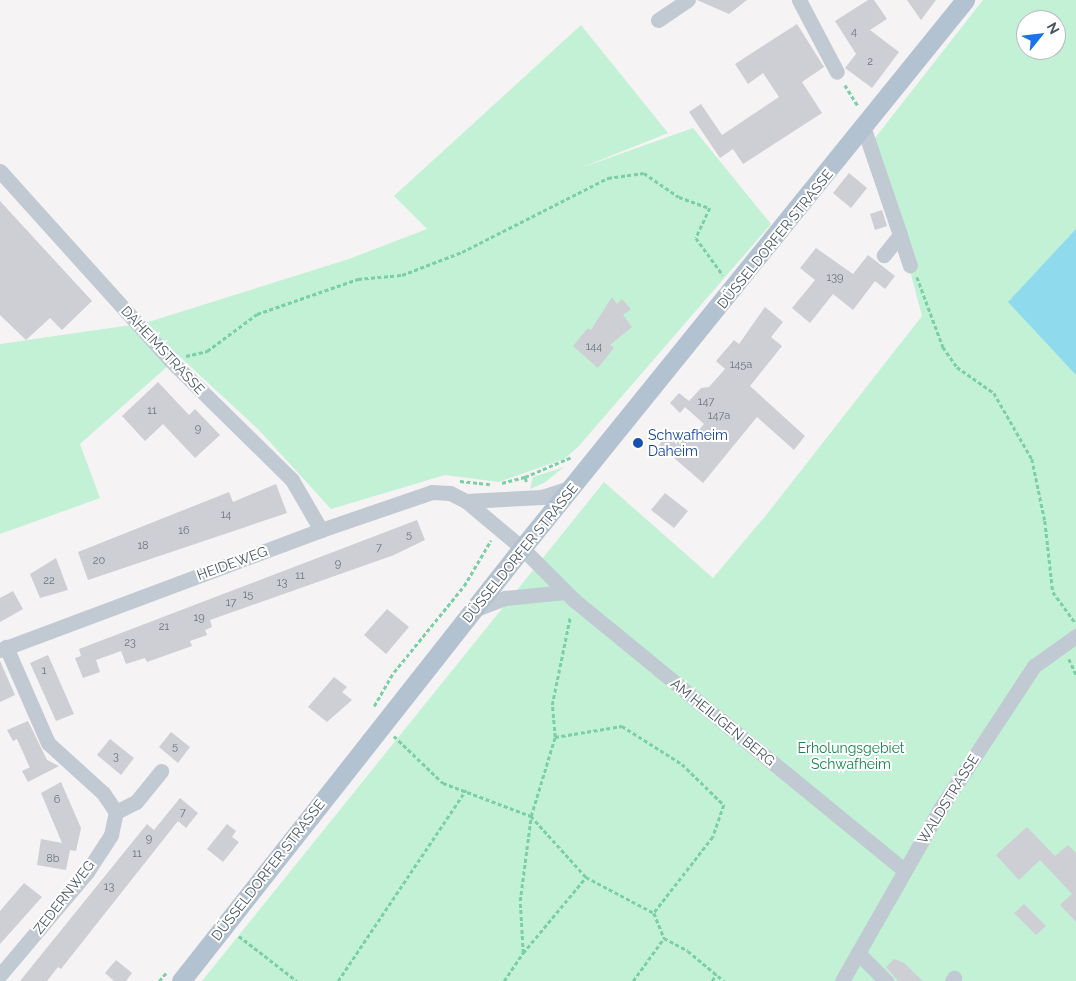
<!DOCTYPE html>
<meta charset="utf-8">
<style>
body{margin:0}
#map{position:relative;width:1076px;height:981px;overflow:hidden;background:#f5f3f3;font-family:Raleway,sans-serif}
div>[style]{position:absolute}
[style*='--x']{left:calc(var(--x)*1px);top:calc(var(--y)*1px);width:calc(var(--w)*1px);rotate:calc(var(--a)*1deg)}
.green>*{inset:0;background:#c3f1d5}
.water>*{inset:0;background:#90daee}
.building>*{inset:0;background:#cdcfd5}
.path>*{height:2.5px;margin-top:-1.25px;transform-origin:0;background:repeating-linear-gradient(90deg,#7ad0a6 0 4px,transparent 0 6.5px)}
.minor>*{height:15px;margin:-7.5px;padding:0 7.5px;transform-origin:7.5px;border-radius:7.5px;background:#c1cad2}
.major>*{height:19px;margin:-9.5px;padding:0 9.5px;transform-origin:9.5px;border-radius:9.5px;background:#b3c2d1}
.dots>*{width:14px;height:14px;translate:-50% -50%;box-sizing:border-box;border:2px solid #fff;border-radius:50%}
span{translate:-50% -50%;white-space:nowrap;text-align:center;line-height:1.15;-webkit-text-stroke:4px #fff;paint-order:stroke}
.number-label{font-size:11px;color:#6b747e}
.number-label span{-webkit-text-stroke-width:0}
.street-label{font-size:14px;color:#4a5661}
.transit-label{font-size:14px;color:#164399}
.left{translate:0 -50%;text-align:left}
.park-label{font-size:14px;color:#17864f}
.north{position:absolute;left:1016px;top:10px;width:50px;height:50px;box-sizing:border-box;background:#fff;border:1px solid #b7bbc0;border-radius:50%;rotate:61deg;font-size:14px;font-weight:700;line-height:20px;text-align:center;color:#4a5661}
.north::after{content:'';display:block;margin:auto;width:18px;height:22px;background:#1a73e8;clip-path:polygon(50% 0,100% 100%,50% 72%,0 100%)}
</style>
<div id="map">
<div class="green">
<div style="clip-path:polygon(evenodd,983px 0,1076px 0,1076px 981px,202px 981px,604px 482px,713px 578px,767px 514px,922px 316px,875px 138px,983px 0,1026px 20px,1056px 20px,1056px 50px,1026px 50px,1026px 20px)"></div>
<div style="clip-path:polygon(581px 25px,668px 133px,578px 169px,693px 128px,771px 224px,578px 447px,564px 459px,499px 482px,445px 475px,331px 509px,259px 430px,179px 356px,80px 444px,100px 498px,0 534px,0 344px,145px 323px,349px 259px,427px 229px,394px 196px)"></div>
<div style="clip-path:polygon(564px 467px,544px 483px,530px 489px,533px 477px)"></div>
</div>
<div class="water">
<div style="clip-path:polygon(1076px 229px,1076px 375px,1008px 302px)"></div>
</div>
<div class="building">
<div style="clip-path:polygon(697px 0,747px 0,729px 14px)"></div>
<div style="clip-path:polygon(868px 0,874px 0,887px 19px,870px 30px,899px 52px,872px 88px,845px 68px,856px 54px,835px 21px)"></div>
<div style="clip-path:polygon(907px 0,936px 0,921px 20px)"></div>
<div style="clip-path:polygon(797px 24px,824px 67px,802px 82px,822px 113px,743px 164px,733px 149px,720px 158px,689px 112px,701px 104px,722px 135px,779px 97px,763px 73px,748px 84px,735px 64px)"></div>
<div style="clip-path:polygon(849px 173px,867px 188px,851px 208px,833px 193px)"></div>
<div style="clip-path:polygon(0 201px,92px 301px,62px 330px,50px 318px,26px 340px,0 315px)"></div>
<div style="clip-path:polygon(882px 210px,887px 226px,875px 230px,870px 214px)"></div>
<div style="clip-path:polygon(816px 248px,853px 274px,868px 255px,895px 276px,885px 289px,875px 281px,853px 310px,833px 294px,810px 323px,792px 308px,815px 280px,800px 268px)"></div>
<div style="clip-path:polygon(612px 297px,617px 304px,622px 299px,631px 309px,623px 315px,632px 327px,610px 345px,614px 348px,598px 368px,573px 346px,588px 328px,591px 330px)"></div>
<div style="clip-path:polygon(765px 307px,783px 322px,771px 337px,782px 346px,750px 386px,805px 436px,794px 450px,757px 417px,703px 483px,659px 445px,672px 430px,687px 443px,704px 424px,685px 407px,680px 413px,670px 403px,679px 393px,689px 401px,701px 388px,709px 387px,725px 369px,716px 361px,734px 340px,739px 344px)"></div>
<div style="clip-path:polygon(158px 382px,189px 415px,195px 409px,220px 435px,195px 458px,163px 424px,145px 441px,122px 416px)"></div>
<div style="clip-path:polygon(276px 484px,287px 513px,88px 580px,78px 552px,229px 492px,233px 502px)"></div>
<div style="clip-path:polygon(665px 493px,688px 511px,674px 528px,651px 510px)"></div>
<div style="clip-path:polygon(417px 520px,425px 540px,394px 555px,210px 620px,212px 627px,205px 630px,207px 635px,190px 641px,192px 646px,147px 662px,145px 658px,126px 664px,121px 651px,96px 660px,100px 672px,83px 678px,75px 658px,81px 656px,79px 649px)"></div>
<div style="clip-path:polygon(56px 558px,68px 590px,40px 598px,30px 574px)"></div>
<div style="clip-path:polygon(13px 591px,23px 609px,0 622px,0 598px)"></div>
<div style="clip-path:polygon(387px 609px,409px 627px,386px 654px,364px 635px)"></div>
<div style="clip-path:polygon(48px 655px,74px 714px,56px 721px,30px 663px)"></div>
<div style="clip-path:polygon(0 661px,15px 695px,0 702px)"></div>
<div style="clip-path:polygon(334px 677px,347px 687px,342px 692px,352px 700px,327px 722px,308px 707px)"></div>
<div style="clip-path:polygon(28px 721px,47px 760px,59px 766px,28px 782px,22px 771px,35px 765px,30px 768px,17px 739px,13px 741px,7px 730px)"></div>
<div style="clip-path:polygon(171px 732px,190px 747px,178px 763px,159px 747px)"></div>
<div style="clip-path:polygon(110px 739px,134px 758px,121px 775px,97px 755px)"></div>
<div style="clip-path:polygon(61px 782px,81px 828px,76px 851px,70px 850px,66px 870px,37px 865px,41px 839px,62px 843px,41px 793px)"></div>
<div style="clip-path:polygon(180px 798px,198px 813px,186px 828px,178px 821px,61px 969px,58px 967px,47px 981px,20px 981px,147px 824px,154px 830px)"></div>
<div style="clip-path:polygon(227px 824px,236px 831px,232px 837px,239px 842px,223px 862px,207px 849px)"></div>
<div style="clip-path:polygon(1027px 827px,1055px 856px,1068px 845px,1076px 853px,1076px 922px,1060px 905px,1072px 894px,1040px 860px,1019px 880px,996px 855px)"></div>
<div style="clip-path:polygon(24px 883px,42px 897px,0 944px,0 911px)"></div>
<div style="clip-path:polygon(1024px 904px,1046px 926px,1036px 935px,1014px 913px)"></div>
<div style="clip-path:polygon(894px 959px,904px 963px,923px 981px,898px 981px,886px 967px)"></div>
<div style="clip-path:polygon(116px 960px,132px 973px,126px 981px,114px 981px,105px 973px)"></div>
</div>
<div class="path">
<div style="--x:845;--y:85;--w:25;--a:58"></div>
<div style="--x:917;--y:277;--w:75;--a:69.6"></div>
<div style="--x:943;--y:347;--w:24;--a:55"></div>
<div style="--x:957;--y:367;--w:45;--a:35.1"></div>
<div style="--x:994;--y:393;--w:76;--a:60.1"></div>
<div style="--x:1032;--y:459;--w:63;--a:78.2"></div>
<div style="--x:1045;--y:521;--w:71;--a:83.6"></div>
<div style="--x:1053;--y:592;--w:37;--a:54"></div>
<div style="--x:186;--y:356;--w:22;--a:-13"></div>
<div style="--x:207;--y:351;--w:62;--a:-36.5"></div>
<div style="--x:257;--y:314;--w:107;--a:-19.1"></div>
<div style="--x:358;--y:279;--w:44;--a:-5.2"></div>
<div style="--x:402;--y:275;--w:64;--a:-21"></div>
<div style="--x:462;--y:252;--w:164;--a:-26.9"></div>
<div style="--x:608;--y:178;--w:36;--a:-8"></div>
<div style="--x:644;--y:173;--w:42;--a:34.4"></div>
<div style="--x:679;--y:197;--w:33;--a:20"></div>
<div style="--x:710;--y:208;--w:33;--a:115"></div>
<div style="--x:696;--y:238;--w:46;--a:53.9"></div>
<div style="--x:460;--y:481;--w:30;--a:6"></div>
<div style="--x:526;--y:482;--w:5;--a:-101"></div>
<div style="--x:525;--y:477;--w:51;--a:-23.1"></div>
<div style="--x:502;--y:483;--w:24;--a:-15"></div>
<div style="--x:1069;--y:659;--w:17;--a:65"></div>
<div style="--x:374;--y:706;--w:39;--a:-60"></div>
<div style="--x:394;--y:672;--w:111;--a:-50.9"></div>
<div style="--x:464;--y:586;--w:53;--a:-59.6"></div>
<div style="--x:394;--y:736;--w:68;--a:43.8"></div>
<div style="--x:443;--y:783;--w:94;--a:20.6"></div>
<div style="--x:531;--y:816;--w:83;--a:-73.1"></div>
<div style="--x:555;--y:737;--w:32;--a:-95"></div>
<div style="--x:552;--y:705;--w:90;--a:-78.4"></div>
<div style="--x:555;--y:737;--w:68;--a:-9.3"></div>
<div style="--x:622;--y:726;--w:71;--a:32.3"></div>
<div style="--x:682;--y:764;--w:59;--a:44.3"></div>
<div style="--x:724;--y:805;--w:34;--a:109"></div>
<div style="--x:713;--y:837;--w:96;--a:127.8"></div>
<div style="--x:654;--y:913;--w:27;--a:68"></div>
<div style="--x:664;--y:938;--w:27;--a:28"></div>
<div style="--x:688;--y:951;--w:47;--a:39.8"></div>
<div style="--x:239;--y:936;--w:73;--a:37.8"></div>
<div style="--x:523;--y:953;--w:99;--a:-50.3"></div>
<div style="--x:159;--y:981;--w:11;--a:-49"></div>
<div style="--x:338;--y:981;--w:230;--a:-56.2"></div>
<div style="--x:504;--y:981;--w:34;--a:-56"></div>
<div style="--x:523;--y:953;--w:52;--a:-93.3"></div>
<div style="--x:520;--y:901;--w:86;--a:-82.6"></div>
<div style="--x:531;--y:816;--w:82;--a:48"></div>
<div style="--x:586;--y:877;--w:77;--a:27.9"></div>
<div style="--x:633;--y:981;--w:53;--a:-54.2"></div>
<div style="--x:712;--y:981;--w:8;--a:-60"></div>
</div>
<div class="minor">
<div style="--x:799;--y:0;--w:81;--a:62.2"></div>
<div style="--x:658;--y:20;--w:36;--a:-34"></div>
<div style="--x:864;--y:129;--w:112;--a:71.2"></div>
<div style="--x:900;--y:235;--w:26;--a:129"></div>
<div style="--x:0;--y:171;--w:254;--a:48"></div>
<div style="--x:170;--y:360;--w:171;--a:44.5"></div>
<div style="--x:292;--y:480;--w:58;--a:59.9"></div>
<div style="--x:900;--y:235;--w:32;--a:72"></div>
<div style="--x:466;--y:501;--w:76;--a:-3"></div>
<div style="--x:542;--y:497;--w:32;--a:-18"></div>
<div style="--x:476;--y:609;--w:31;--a:-21"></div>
<div style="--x:505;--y:598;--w:61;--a:-5.6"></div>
<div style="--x:0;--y:650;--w:343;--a:-20.5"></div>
<div style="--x:321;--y:530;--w:117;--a:-18.9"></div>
<div style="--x:432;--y:492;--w:18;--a:3"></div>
<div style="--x:450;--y:493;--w:18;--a:27"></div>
<div style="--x:466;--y:501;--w:73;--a:40"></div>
<div style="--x:522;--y:548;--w:74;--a:45"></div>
<div style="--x:574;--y:600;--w:426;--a:39.3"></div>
<div style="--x:116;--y:812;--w:22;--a:-27"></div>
<div style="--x:136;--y:802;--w:40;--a:-51"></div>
<div style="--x:858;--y:953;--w:40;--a:45"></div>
<div style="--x:0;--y:975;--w:135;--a:-49.8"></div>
<div style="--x:87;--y:872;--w:44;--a:-57"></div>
<div style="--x:111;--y:835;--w:24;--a:-78"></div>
<div style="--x:116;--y:812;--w:23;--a:-124"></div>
<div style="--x:103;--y:793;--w:74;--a:-137.7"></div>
<div style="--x:48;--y:743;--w:105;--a:-113.6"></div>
<div style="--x:842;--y:981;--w:202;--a:-60.3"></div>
<div style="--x:942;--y:806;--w:168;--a:-56.7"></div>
<div style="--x:1034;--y:666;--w:52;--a:-35.5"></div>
<div style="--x:952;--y:981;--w:4;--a:-56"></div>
</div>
<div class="major">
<div style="--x:181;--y:981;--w:551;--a:-51.78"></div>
<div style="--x:522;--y:548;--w:705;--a:-51.05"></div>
</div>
<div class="dots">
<div style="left:638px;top:443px;background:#1a4fb4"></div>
</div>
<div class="number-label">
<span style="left:854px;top:32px">4</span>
<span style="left:870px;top:62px">2</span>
<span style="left:835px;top:278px">139</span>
<span style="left:594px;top:347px">144</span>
<span style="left:741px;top:365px">145a</span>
<span style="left:706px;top:402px">147</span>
<span style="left:152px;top:411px">11</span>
<span style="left:719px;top:416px">147a</span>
<span style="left:198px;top:429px">9</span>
<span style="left:226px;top:515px">14</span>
<span style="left:184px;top:531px">16</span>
<span style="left:409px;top:535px">5</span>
<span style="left:143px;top:546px">18</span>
<span style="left:379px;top:548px">7</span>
<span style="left:99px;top:561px">20</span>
<span style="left:338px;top:564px">9</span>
<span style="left:300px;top:576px">11</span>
<span style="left:49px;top:581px">22</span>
<span style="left:282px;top:583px">13</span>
<span style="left:248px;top:595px">15</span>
<span style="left:231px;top:603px">17</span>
<span style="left:199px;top:618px">19</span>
<span style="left:164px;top:627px">21</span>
<span style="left:130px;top:643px">23</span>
<span style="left:44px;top:671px">1</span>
<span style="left:175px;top:747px">5</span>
<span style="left:116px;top:757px">3</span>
<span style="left:57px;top:800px">6</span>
<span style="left:183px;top:813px">7</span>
<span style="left:149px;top:839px">9</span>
<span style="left:137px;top:854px">11</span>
<span style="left:53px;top:859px">8b</span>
<span style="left:109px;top:887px">13</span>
</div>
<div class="street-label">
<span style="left:775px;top:239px;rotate:-51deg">DÜSSELDORFER STRASSE</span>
<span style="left:163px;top:350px;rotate:47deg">DAHEIMSTRASSE</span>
<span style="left:520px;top:553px;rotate:-51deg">DÜSSELDORFER STRASSE</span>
<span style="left:232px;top:563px;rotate:-20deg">HEIDEWEG</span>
<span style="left:723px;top:722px;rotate:39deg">AM HEILIGEN BERG</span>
<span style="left:948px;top:799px;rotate:-58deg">WALDSTRASSE</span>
<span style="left:268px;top:870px;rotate:-52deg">DÜSSELDORFER STRASSE</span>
<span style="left:64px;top:897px;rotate:-52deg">ZEDERNWEG</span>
</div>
<div class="transit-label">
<span class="left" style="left:648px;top:443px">Schwafheim<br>Daheim</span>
</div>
<div class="park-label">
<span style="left:851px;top:756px">Erholungsgebiet<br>Schwafheim</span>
</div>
<div class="north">N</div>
</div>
